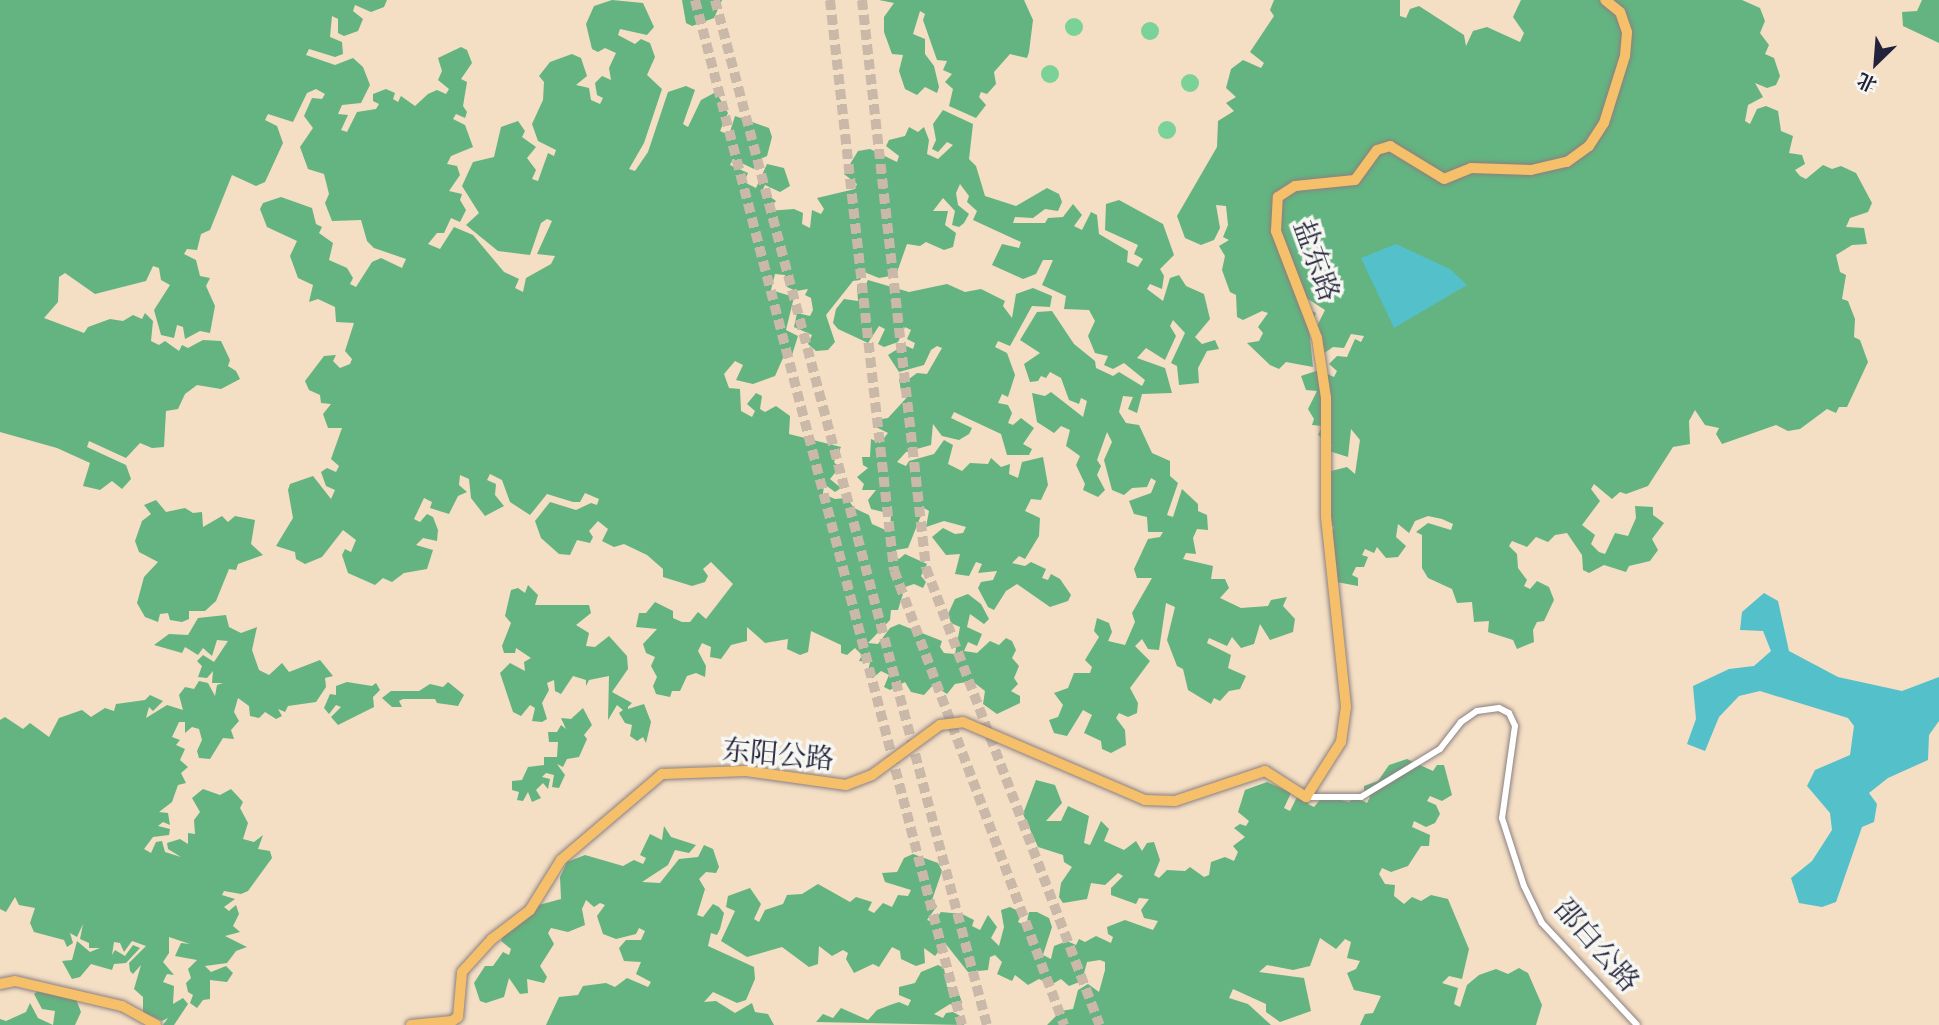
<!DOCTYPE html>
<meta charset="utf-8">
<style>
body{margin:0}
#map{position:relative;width:1939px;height:1025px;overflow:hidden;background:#f4dec4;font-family:"Libre Bodoni","Noto Serif SC",serif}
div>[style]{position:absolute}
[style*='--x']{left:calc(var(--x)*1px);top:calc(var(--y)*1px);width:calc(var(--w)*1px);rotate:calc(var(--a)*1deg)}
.green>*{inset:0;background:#7ad298}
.round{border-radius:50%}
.forest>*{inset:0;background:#63b480}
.water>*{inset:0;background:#53c0ca}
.highway-tunnel>*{height:10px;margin-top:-5px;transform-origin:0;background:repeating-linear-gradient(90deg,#cab8a9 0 10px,transparent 0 15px)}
.roads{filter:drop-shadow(0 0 2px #8b8080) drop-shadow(0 0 2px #8b8080)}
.minor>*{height:6px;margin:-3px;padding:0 3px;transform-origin:3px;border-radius:3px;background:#fff}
.highway>*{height:10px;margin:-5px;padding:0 5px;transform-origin:5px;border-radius:5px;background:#f6c06b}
span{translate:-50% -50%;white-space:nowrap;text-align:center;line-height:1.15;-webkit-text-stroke:7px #f6f6f2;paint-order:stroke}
.street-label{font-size:28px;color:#22223b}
.north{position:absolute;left:1841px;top:28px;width:70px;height:70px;-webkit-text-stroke:5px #f6f6f2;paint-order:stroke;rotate:205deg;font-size:19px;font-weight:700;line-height:28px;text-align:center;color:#22223b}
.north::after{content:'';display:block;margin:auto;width:24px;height:32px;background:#22223b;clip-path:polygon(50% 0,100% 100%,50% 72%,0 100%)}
</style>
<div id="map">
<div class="green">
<div class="round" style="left:1065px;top:18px;width:18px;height:18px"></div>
<div class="round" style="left:1141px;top:22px;width:18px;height:18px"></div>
<div class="round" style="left:1041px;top:65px;width:18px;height:18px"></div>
<div class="round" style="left:1181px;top:74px;width:18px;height:18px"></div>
<div class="round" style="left:1158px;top:121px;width:18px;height:18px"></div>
</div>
<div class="forest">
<div style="clip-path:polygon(0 0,387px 0,384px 7px,371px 12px,355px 5px,353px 11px,363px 19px,358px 31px,344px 36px,338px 33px,338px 19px,332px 16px,330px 37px,342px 42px,343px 54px,335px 57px,309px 49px,306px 55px,335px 65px,353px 58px,363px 67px,370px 85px,361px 103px,342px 105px,338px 114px,348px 115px,341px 130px,347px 132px,357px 112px,376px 109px,379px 104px,373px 101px,373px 94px,386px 89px,395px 93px,393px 99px,398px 102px,401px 96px,415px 106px,428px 94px,437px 90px,446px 94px,449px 89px,438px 80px,442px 71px,438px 58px,461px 47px,467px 50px,472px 63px,461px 79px,467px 82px,463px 106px,467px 112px,465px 118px,456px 114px,453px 119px,465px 125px,473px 147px,451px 156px,447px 164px,457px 166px,460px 175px,449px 191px,462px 194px,460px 200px,466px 210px,460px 222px,451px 218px,444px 233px,437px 233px,428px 244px,440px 249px,454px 227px,473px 235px,504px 272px,519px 279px,515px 288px,523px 292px,526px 278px,551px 264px,555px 256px,537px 254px,552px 221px,547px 219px,541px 223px,530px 255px,498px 251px,466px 225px,479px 213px,462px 186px,473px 162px,494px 157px,501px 127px,518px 121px,525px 131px,522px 137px,536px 147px,527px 158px,536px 170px,532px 179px,538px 181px,548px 153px,554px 156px,556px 150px,538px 141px,532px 124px,543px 100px,544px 82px,539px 76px,550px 62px,572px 54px,581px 58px,587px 76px,576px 85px,589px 88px,591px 100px,600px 104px,603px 98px,597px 95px,595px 83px,602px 76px,611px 80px,609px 68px,616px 53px,605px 48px,598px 52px,592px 49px,586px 24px,594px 6px,612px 0,643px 3px,654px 27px,647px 35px,620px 29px,618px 35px,635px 44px,641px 39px,650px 43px,655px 57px,647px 75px,662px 89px,644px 143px,629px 169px,635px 171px,648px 152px,668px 92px,686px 86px,695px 90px,683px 124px,688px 127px,701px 100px,716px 92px,728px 113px,720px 131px,729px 135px,735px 116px,769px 128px,772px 137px,767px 156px,758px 160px,754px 169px,733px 159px,730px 165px,748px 173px,744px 182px,756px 188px,767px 164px,784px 168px,790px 186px,780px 192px,765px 185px,762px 191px,776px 201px,767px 211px,794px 209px,803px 213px,802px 224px,810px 228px,812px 210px,821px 214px,824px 209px,817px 198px,855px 189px,857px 184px,844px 174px,858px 151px,870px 149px,897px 162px,899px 156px,886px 146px,889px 140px,905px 136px,909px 127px,918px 132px,924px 127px,929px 140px,927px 154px,938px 159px,953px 145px,947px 142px,938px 152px,932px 149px,936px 140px,933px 124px,943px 110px,973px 124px,969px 159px,976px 166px,985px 196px,1016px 206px,1047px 188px,1059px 194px,1062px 202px,1058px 211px,1045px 209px,1033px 218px,1015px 217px,1013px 223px,1045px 223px,1048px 218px,1063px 217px,1073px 204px,1082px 215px,1074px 226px,1082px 230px,1091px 212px,1097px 215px,1099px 234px,1128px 251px,1127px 262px,1138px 267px,1143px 259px,1134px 254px,1138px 245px,1105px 230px,1106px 204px,1119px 200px,1163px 224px,1174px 255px,1160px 269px,1164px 276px,1162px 289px,1150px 284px,1147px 289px,1163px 301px,1170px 278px,1179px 275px,1186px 286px,1204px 294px,1210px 319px,1195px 337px,1202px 344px,1215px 340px,1219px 349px,1207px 351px,1198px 368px,1199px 383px,1179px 385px,1177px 366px,1171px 363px,1185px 333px,1173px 320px,1170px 326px,1176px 336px,1165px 360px,1146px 348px,1137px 358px,1165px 368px,1172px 393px,1142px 394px,1137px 413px,1128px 409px,1133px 397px,1123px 396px,1119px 412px,1126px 423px,1139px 425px,1152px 453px,1170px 461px,1170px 476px,1178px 483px,1167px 515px,1173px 517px,1182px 489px,1198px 504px,1198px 511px,1207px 515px,1208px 530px,1197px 529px,1193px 538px,1196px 554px,1186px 553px,1183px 559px,1213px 566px,1211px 579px,1225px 579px,1229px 588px,1220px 598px,1241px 608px,1268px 606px,1271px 600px,1287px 597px,1283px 606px,1295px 619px,1293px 632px,1270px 640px,1260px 624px,1254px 644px,1241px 648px,1232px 637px,1227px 646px,1209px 638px,1207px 643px,1231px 655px,1228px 668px,1246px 676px,1240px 689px,1229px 691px,1220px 701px,1214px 698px,1211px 704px,1188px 690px,1183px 669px,1177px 666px,1167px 640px,1175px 607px,1166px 603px,1159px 650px,1148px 649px,1142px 639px,1135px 646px,1150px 661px,1130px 688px,1138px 703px,1137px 713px,1128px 717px,1119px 713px,1116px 718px,1125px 730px,1126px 745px,1111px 753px,1102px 749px,1101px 741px,1084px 733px,1092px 715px,1083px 710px,1067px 736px,1054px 733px,1049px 720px,1058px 717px,1063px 705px,1054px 693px,1068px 688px,1074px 673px,1090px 673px,1092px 667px,1085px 660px,1099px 637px,1094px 631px,1097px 618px,1109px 623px,1112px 632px,1108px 641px,1125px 645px,1135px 622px,1132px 613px,1152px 578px,1137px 578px,1134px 569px,1148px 539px,1160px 537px,1163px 532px,1148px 532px,1147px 517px,1134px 514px,1129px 501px,1151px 493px,1156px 481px,1151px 478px,1147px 487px,1132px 488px,1124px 495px,1112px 490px,1104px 460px,1112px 442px,1107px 432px,1097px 460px,1101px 466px,1097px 475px,1105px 490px,1098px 497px,1083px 490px,1085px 484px,1076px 465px,1080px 456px,1066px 446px,1070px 430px,1061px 426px,1054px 433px,1037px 422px,1032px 393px,1045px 396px,1051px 392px,1083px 417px,1087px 401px,1081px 398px,1079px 404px,1069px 400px,1061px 378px,1050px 372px,1046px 378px,1041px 376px,1038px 381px,1030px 382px,1024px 364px,1040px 353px,1020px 340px,1037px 312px,1052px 311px,1074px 344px,1095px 361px,1096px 368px,1113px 376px,1119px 372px,1142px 386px,1145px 380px,1124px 363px,1113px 369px,1104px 365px,1108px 356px,1095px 353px,1088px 336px,1095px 321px,1089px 310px,1064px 309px,1066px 296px,1042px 285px,1053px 260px,1043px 260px,1036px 274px,1023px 279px,992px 265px,1002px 244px,1019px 248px,1021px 242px,973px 220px,977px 211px,967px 202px,969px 196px,960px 184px,956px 193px,958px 205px,969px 214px,964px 223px,959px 227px,952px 225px,955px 211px,943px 198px,933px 211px,948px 211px,945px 225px,956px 233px,953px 247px,944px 250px,926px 242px,920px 246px,907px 244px,896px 275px,879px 278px,864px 272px,860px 280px,853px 281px,826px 315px,835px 342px,828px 350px,816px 351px,808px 344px,812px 335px,794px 327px,797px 313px,810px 316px,813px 310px,811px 298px,805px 295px,808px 289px,796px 291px,787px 287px,785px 275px,775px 274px,771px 290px,794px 297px,786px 330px,798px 336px,792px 355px,783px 358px,775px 376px,753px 384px,736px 380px,743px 365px,735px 361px,724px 374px,729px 388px,740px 389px,741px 411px,752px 417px,755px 411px,747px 404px,756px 393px,762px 396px,760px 409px,765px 412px,776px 406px,790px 416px,789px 434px,841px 447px,834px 462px,839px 468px,830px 479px,841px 488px,835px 492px,824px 484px,823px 494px,835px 499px,847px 498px,854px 508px,869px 515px,872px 524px,890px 532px,891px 514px,871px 509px,868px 500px,876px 490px,862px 490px,864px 484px,857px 477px,868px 468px,863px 465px,862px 457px,870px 457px,871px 439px,880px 443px,888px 433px,876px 427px,876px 420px,888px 418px,911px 393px,901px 391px,899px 379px,905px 382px,917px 373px,927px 374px,942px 348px,937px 346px,931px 350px,924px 365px,899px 372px,888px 355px,904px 345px,913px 349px,915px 343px,907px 339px,911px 330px,905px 327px,898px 342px,884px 347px,878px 344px,885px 329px,879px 326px,868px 343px,838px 329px,833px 323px,836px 309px,844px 299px,858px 301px,857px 286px,865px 286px,868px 280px,909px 292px,947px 284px,965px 292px,981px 289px,1005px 301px,1003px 306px,1012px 318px,1016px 294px,1033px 288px,1052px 296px,1050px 307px,1032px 306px,1010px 346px,998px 341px,995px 347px,1007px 353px,1015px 375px,1008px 397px,1002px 394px,998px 403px,1008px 405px,1012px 413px,1008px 423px,1013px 425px,1021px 418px,1034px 428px,1023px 444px,1032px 449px,1029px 455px,1007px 455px,1001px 434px,954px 412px,951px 418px,972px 428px,969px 434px,959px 440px,942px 436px,933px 424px,931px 445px,906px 452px,897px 462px,906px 466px,909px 461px,934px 454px,944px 440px,953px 445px,948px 464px,962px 471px,970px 463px,988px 464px,991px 458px,1001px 467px,1010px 464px,1009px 474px,1018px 478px,1022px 462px,1043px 457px,1048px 485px,1041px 500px,1031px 499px,1025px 511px,1040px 518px,1039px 536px,1025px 559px,1019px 556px,1012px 563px,1025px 566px,1031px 562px,1046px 569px,1042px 578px,1048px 580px,1051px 574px,1060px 579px,1071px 595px,1068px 601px,1050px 607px,1017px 584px,1006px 591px,994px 610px,988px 607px,978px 588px,981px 582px,993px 580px,997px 571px,978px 573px,982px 564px,976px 562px,969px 576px,955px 574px,960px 554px,946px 555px,932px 537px,943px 528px,955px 534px,963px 533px,966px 527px,944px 521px,926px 527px,929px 511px,924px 508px,908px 548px,896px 550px,894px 556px,899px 559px,905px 554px,927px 564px,921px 576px,926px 582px,923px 588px,914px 584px,905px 587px,898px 610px,891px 610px,890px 620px,868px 643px,878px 644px,890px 628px,899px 624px,942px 641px,940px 647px,944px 653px,955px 654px,960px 627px,951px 623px,948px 614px,955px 599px,968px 594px,981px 604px,989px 619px,984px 624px,970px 614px,967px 627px,982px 634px,977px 646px,968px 642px,964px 651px,977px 653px,990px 641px,999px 645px,1006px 638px,1012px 641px,1016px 650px,1012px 658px,1019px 666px,1014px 678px,1018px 684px,1011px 691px,1020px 696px,1020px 703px,997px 714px,983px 704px,985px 691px,972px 681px,955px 684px,947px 694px,933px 685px,924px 695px,911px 692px,905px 682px,890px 690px,884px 687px,889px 675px,881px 671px,873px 678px,867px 676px,870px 662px,859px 661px,862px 655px,855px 648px,847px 655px,841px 653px,841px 645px,811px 631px,808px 652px,800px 655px,787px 649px,788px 639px,765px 643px,747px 627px,747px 641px,731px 645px,721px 659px,710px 657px,711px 647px,702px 643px,698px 651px,706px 666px,705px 677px,696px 673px,687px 676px,680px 691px,672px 691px,670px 697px,656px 694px,653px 686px,657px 677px,651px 666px,655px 657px,646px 653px,643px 644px,657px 629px,636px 627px,639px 613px,646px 613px,655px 602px,673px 611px,673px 618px,682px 622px,690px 622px,698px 612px,706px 619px,733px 584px,711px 562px,703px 569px,708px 576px,705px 582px,692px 586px,663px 577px,663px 569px,647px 555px,624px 544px,614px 547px,602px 541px,608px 529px,598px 521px,589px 531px,593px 537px,590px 543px,577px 540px,570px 555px,559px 554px,541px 538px,535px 521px,550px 502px,576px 510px,591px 503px,597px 505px,599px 499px,585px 493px,580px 502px,573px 502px,547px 494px,530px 515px,510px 502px,502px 480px,490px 474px,487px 480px,496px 484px,495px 495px,504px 506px,485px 516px,471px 498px,469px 479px,460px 475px,459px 485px,467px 492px,458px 496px,449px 514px,430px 508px,432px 502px,424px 498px,414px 519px,420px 522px,427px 514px,433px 517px,438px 530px,437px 541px,423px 538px,416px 545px,433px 550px,427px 569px,404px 573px,392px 582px,383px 578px,375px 585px,348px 573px,342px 555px,345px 549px,351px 552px,356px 540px,343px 530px,322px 557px,305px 564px,296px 559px,295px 552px,276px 546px,293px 518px,288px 490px,290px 484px,313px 476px,331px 499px,335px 490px,326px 486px,321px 472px,327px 468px,336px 472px,339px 466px,331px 459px,342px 428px,328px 428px,323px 414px,331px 404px,321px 403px,320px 395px,309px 390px,305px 381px,324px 356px,336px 355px,333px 361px,340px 368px,350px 364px,352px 359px,345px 351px,354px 323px,336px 322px,335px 307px,318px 299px,309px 302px,313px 285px,298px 278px,290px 256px,297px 241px,267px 227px,260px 209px,263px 203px,281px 197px,312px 208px,316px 224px,322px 227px,319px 233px,333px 243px,329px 260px,347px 268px,353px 278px,350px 284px,356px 287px,372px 262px,381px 258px,402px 268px,406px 259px,374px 248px,367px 241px,361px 220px,332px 221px,325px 203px,329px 194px,324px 174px,308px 169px,300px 147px,313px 128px,304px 116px,312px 98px,322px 99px,325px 94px,316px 89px,307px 93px,293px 122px,268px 114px,265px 120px,277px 126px,283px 143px,265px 182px,256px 186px,232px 175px,210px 230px,201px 234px,197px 250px,187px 249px,184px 254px,196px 260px,200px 276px,210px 278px,206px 286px,215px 306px,210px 333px,200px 331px,185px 339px,183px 327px,177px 325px,174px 338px,161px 335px,154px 310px,170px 285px,161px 280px,159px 268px,153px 266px,146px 281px,95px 294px,65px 273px,59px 277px,58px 302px,44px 318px,84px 333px,88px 327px,110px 319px,123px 321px,133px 315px,142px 319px,145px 313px,153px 321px,151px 341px,159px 345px,165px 341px,179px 351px,182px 345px,188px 348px,203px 340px,221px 341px,230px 360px,228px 366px,236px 371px,240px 379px,221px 389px,197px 385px,185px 394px,178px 409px,166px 411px,164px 447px,152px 448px,140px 443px,126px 458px,89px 441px,87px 447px,126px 465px,131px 479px,122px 489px,112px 481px,100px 490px,83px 486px,90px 463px,57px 448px,0 432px)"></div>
<div style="clip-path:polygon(682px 0,722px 0,714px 18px,692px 26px,686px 23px)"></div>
<div style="clip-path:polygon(879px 0,1024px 0,1033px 20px,1029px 52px,1027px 58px,1010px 54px,994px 72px,996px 84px,987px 94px,981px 92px,979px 97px,986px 105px,976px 118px,949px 106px,953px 89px,945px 82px,952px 74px,943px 70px,947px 61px,937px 60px,923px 20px,925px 14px,920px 11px,913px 34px,925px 39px,925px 54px,934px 66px,939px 87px,937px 93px,925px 87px,917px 95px,905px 89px,899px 71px,903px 55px,892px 54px,884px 32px,884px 17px,894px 3px)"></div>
<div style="clip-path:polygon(1274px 0,1400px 0,1400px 16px,1406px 18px,1410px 9px,1419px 6px,1464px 35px,1466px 46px,1473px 31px,1487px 27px,1520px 42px,1524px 33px,1513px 17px,1521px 0,1742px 0,1760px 8px,1765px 21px,1760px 33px,1769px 45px,1765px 54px,1774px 58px,1780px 76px,1776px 85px,1767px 88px,1755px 83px,1763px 97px,1748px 105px,1745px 121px,1750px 124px,1757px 109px,1766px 106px,1778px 111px,1781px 131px,1793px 136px,1789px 153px,1802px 155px,1805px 164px,1795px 170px,1800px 176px,1806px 179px,1823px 165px,1832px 169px,1841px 166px,1856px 173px,1872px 203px,1868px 212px,1850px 218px,1846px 227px,1864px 228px,1867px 244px,1852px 245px,1836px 255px,1840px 272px,1846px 275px,1842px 299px,1848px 301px,1855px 319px,1854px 337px,1860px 340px,1868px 362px,1847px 407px,1839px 407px,1836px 413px,1827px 409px,1800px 429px,1788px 431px,1776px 425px,1722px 444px,1716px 434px,1719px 428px,1705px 425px,1695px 410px,1689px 421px,1690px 444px,1673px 447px,1648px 486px,1626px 494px,1620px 492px,1612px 499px,1594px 484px,1591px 489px,1600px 501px,1582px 525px,1595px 535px,1591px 544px,1599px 552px,1605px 554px,1615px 533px,1628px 536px,1636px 518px,1635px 506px,1653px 507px,1653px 515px,1664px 523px,1652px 539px,1658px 550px,1650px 561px,1629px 566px,1626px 572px,1604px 565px,1589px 573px,1583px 570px,1582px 555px,1567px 533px,1555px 535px,1548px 542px,1536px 537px,1527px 547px,1512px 541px,1509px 546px,1517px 554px,1518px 568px,1527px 580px,1524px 586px,1530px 589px,1537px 581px,1549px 587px,1554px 600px,1544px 621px,1537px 622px,1533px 630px,1534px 642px,1517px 649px,1513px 640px,1488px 632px,1489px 621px,1474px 622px,1472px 602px,1457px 603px,1452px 589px,1428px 578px,1422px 568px,1422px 535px,1416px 532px,1428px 523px,1451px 530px,1453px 524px,1442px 519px,1428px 516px,1415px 521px,1409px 533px,1398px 524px,1396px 537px,1406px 546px,1398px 557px,1386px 558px,1377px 547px,1374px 553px,1365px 549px,1362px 555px,1368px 557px,1364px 567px,1356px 567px,1352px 575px,1358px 578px,1358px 586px,1331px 581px,1327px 542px,1334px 527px,1323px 518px,1321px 499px,1331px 471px,1347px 467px,1355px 474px,1360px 440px,1351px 429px,1348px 457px,1329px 451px,1332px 445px,1318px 435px,1322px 426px,1312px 425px,1314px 419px,1308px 409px,1317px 391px,1306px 390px,1301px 376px,1319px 370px,1334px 377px,1337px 371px,1329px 364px,1337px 356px,1347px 357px,1355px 339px,1361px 342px,1364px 336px,1351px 334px,1344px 348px,1333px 347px,1323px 354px,1316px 328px,1325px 310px,1308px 299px,1307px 309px,1316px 313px,1309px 328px,1313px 367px,1286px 362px,1279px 369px,1270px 365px,1247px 343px,1259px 341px,1263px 333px,1258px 327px,1268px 313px,1262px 311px,1243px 320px,1237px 317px,1236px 295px,1230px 292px,1222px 270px,1225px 256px,1219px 246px,1229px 240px,1223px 237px,1228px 225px,1226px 206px,1216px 205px,1220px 228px,1214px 240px,1201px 245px,1185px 238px,1177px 216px,1217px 147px,1218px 121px,1234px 111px,1226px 103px,1236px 97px,1226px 88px,1231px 69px,1243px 60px,1261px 68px,1264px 63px,1250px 52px,1274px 16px,1270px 10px)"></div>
<div style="clip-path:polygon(1922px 0,1939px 0,1939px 43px,1903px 26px,1902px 12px,1917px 11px)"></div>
<div style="clip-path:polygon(156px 500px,166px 512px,185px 508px,193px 513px,202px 512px,203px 527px,222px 516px,228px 522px,235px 516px,255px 520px,251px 544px,263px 555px,238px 564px,236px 570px,229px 569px,216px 601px,205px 611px,189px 611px,189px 619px,182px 622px,170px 620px,168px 613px,160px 614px,158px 622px,145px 617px,137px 603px,144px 577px,158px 562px,139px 552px,135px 541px,142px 521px,151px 514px,144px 505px)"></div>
<div style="clip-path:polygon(528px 585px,538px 595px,535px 605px,589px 605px,591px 613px,576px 625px,589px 633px,586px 646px,595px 647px,609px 636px,627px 656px,628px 669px,612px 692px,632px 703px,628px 707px,628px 709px,644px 704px,651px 722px,646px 743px,643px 737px,637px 741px,630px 736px,632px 725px,625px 723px,619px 713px,623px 710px,617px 705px,608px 720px,609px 676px,589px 680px,586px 686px,586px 680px,573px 676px,561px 694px,555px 691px,554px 680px,547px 683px,549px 690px,542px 703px,547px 719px,542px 722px,532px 721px,535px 708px,530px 705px,521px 716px,513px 712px,500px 673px,510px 663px,525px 671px,524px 662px,531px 658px,516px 648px,515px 653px,504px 653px,502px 646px,511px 623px,505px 616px,511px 590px,518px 588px,525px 593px)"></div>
<div style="clip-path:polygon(226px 615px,229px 627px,241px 633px,257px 627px,252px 650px,259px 670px,269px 675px,282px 663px,289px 672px,320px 660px,333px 676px,325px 678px,326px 687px,316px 702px,288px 706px,285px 712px,278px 709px,282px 716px,276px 719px,265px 712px,259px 718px,250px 716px,249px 706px,238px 698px,234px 712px,239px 721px,231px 730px,234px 739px,223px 738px,210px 759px,199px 758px,197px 751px,202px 740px,199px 729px,192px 727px,185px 733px,185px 722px,179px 722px,172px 737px,180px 740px,176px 745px,185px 749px,180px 760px,188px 767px,181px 773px,186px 783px,178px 785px,172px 802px,159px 812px,168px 813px,170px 825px,163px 822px,158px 826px,170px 829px,169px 835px,153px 837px,144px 849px,151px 853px,156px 842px,162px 841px,165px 852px,181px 857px,168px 849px,167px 843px,180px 839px,188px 844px,188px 833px,195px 834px,194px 820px,200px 812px,192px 798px,203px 789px,220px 795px,231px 789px,243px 802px,240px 808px,248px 823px,243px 839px,254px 842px,263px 835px,258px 849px,270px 851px,272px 858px,248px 891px,241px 894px,224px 891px,222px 895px,235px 899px,224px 907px,229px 911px,236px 905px,239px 914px,233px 926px,240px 932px,225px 936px,247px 947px,236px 951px,227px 963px,205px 966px,211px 972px,226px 966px,233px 973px,227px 982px,210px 980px,210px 999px,203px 1000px,197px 1008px,190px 1003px,193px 995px,188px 992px,186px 983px,191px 978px,188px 969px,197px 960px,175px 956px,181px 943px,190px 944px,169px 937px,169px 953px,163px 962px,174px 975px,167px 974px,163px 982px,174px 986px,173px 1004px,183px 998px,188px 1004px,174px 1025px,163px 1025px,168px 1018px,162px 1021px,143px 1012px,143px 997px,134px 989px,141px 965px,133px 974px,130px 971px,129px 963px,146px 946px,132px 941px,124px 952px,120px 943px,114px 942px,112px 955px,115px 950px,125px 956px,133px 945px,140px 948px,126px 963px,114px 964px,112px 970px,91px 964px,80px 977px,72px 979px,62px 961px,72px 960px,77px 941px,90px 952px,100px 948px,89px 948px,89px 943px,80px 939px,83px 924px,77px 937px,70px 933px,73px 943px,67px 947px,64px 940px,34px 932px,30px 923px,35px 908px,19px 905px,15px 897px,6px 912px,0 909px,0 720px,5px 717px,23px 729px,30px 723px,49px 737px,59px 718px,82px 710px,91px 717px,105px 708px,114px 711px,116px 704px,145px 700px,150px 695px,163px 701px,153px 711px,149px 707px,146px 718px,167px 705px,183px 710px,179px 695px,185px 687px,194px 689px,199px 681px,208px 683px,215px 696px,217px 685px,223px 683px,212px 683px,213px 671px,207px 678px,198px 677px,202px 666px,197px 661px,203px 655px,214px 662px,228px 641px,217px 640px,212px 656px,203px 648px,198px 655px,185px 647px,182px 653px,154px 645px,169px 634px,188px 635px,198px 618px)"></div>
<div style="clip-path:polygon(347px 682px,372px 686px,376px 683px,380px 690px,373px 697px,374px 707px,338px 725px,331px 717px,341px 707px,336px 705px,329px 714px,324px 708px,330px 694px,336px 695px,336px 686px)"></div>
<div style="clip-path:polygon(448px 682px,464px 695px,458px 706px,437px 703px,435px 699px,403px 699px,399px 701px,402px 707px,392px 707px,382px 698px,391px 691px,419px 691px,430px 684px,443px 687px)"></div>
<div style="clip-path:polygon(583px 708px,592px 725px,584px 735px,587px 739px,579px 757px,567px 759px,563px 767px,557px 764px,565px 775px,559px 788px,552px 787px,554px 775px,546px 773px,542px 777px,550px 779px,548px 789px,543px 783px,536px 790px,541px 798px,532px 802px,528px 792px,523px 801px,517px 800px,519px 792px,512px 790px,512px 781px,522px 780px,528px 767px,544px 765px,544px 757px,557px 757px,558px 742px,549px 742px,548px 732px,557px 732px,561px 725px,566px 729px,561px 718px,571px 719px)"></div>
<div style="clip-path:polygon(1407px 759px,1433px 771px,1437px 765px,1444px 765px,1452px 795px,1442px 801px,1430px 796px,1427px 801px,1436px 805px,1440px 814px,1435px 823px,1426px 827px,1414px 821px,1412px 827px,1430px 835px,1429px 846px,1421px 846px,1408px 866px,1391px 872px,1382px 868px,1379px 874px,1385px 884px,1395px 885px,1394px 896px,1404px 904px,1412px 897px,1421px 901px,1431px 895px,1448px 899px,1469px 949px,1462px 979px,1449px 976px,1442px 983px,1458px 988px,1454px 1004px,1460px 1007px,1467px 985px,1479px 975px,1496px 969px,1508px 974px,1519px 968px,1528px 973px,1542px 1005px,1536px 1025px,1360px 1025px,1365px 1014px,1373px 1013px,1381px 996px,1354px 990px,1347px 973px,1356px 969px,1360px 961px,1347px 958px,1351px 942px,1345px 939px,1336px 949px,1320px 938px,1310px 966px,1293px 970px,1267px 965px,1259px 972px,1304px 978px,1311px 1011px,1280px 1022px,1266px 1012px,1266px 1004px,1233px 989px,1229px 998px,1248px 1004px,1271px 1025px,1047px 1025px,1061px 1011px,1073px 1009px,1078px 990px,1088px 984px,1099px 992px,1105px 970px,1105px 962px,1100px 960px,1087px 962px,1082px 981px,1069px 986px,1061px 979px,1051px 985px,1039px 979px,1028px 985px,1015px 975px,1012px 981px,997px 974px,1002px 962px,995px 955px,990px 957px,988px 970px,968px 972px,945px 943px,935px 956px,924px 948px,925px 963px,916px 966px,901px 959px,900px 951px,892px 947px,879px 967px,873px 964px,854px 973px,846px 959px,848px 953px,843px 950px,832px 956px,819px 946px,818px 964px,809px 967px,782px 947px,747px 957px,721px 941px,735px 911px,726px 907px,728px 896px,750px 888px,761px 904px,754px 919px,759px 922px,765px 910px,783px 904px,787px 895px,802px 894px,818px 884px,850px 902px,856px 897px,872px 902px,868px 910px,874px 913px,883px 903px,892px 907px,898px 895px,908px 896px,911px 890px,885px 882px,882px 873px,897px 872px,904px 858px,913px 854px,938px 863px,942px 871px,932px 900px,937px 906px,927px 920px,933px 922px,941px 912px,962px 914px,974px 920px,972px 926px,980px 930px,988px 915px,997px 927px,991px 938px,999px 946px,1004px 927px,1001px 910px,1010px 907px,1022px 913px,1018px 922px,1026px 926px,1029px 912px,1037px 912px,1049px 918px,1052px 927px,1043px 955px,1051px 959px,1054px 946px,1067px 941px,1076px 945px,1079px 939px,1085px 942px,1096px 936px,1111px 943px,1113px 937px,1108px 934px,1107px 927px,1125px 920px,1153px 930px,1158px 921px,1144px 918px,1141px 910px,1149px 899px,1139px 898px,1136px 904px,1111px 895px,1111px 888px,1123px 876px,1118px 873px,1105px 885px,1091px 883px,1087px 899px,1063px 903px,1059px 897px,1061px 883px,1072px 867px,1064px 862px,1063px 855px,1038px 847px,1023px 814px,1036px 780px,1055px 785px,1062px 803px,1046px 821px,1061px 821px,1068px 806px,1089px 816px,1084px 843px,1090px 845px,1101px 821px,1109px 829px,1104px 841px,1124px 850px,1136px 841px,1142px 851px,1147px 843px,1154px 842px,1160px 860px,1154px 875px,1159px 878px,1167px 870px,1185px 871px,1190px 867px,1204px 877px,1209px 875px,1211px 862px,1225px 857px,1234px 861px,1238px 852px,1233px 846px,1245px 837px,1234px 828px,1240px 824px,1246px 826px,1249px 821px,1238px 812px,1245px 790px,1267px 782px,1285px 790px,1291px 793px,1284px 808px,1290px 811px,1299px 793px,1311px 798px,1308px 804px,1314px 807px,1323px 796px,1349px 802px,1356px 797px,1367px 803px,1370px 797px,1364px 794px,1364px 786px,1378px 781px,1389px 765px)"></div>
<div style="clip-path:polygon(664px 826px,671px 837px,696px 845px,689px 853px,675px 850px,668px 865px,642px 882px,660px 883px,679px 859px,698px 857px,704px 845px,713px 849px,719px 867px,716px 873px,706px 872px,699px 879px,705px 889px,697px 915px,703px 917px,713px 904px,719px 907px,724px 913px,720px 929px,717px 935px,711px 933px,708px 946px,754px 967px,755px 979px,746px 1000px,737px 1003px,713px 992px,704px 1002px,716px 1001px,735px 1013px,752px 1003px,755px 1012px,768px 1014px,774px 1025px,546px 1025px,559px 997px,578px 995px,583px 986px,606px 983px,615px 987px,627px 978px,648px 987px,651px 982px,636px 974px,641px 962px,624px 961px,619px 948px,626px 940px,641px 940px,645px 931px,639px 928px,636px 934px,616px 939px,603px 934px,597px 916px,605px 905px,600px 903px,594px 907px,586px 900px,582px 909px,585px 925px,568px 932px,551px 928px,548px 933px,554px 944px,540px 966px,547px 977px,544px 983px,527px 979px,528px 993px,520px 994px,509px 978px,504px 997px,486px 1003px,480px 1001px,474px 983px,485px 966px,493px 966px,503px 952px,509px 955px,511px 949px,501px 941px,509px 923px,535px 906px,561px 899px,560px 877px,567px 862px,585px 855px,623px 866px,634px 860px,643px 864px,646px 858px,640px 855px,650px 834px,662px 840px)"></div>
<div style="clip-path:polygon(938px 965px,944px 968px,947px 987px,957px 989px,962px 1002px,959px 1008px,950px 1004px,934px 1014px,943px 1018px,946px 1013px,953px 1012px,962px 1017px,964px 1025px,816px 1022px,823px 1014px,833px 1018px,841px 1008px,868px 1020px,877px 1010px,890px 1005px,899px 1002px,908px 1006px,911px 1000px,899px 995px,899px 987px,915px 983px,921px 972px)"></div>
<div style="clip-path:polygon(40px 989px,76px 999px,81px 1012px,75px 1025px,0 1025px,0 1019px,6px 1021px,26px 1012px,30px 1003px,38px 1018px,53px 1025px,55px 1011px,42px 1009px,34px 994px)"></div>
</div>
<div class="water">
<div style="clip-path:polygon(1396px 244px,1450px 269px,1467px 285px,1394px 328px,1361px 258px)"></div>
<div style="clip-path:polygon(1764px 593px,1778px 601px,1789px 651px,1838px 677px,1902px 691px,1939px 677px,1939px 721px,1929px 735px,1928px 760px,1888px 778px,1869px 793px,1877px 804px,1874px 822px,1862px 827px,1836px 902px,1822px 907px,1799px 903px,1791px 878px,1812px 861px,1832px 830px,1830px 813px,1807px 786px,1815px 770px,1850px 755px,1854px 726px,1848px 718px,1760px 691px,1739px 696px,1719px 717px,1705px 751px,1687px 744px,1696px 719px,1693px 686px,1729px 669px,1754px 666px,1771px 651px,1763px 631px,1740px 630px,1742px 612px)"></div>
</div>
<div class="highway-tunnel">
<div style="--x:695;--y:0;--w:1059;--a:75.4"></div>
<div style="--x:715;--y:0;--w:1060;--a:75.14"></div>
<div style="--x:830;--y:0;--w:574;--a:83.59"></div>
<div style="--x:894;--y:570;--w:486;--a:69.5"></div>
<div style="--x:862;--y:0;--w:572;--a:83.57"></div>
<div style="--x:926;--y:568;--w:489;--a:69.2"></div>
</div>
<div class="roads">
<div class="minor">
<div style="--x:1306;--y:797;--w:55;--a:0"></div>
<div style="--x:1361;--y:797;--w:92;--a:-31.3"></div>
<div style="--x:1440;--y:749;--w:34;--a:-52"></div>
<div style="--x:1461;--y:722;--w:19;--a:-35"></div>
<div style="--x:1477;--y:711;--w:22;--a:-8"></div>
<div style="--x:1499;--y:708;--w:11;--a:27"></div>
<div style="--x:1509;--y:713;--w:14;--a:65"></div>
<div style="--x:1515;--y:726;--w:93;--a:98"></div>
<div style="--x:1502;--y:818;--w:71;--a:72.1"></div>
<div style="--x:1524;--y:886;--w:41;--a:64.1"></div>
<div style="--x:1542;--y:923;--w:139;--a:47"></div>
</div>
<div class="highway">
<div style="--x:0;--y:984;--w:15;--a:-11"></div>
<div style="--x:15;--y:981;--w:110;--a:13.2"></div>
<div style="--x:122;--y:1006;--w:39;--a:29"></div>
<div style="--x:411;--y:1025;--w:41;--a:-5.6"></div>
<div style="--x:452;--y:1021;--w:7;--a:-34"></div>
<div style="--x:458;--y:1017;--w:45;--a:-84.9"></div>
<div style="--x:462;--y:972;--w:45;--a:-47.7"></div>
<div style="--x:492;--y:939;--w:48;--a:-37.3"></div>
<div style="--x:530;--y:910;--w:59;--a:-58.2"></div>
<div style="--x:561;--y:860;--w:133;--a:-40.4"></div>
<div style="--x:662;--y:774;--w:84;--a:-2"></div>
<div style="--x:746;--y:771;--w:101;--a:8"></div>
<div style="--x:846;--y:785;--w:28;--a:-21"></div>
<div style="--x:872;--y:775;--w:84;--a:-36.3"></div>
<div style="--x:940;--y:725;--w:23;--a:-7"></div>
<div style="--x:963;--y:722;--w:198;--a:23.2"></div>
<div style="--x:1145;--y:800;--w:30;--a:2"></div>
<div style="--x:1175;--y:801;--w:95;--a:-18.4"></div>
<div style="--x:1265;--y:771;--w:49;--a:32.4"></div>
<div style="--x:1306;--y:797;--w:65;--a:-57.5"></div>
<div style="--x:1341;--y:742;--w:35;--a:-82"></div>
<div style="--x:1346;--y:707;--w:192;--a:-96"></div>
<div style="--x:1326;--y:516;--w:118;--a:-90"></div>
<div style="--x:1326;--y:398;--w:61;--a:-98.5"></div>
<div style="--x:1317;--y:338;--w:115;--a:-111"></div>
<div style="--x:1276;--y:231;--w:34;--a:-87"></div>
<div style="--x:1278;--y:197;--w:20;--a:-33"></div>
<div style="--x:1295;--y:186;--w:60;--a:-5.7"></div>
<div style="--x:1355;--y:180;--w:37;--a:-54"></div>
<div style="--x:1377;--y:150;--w:14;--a:-17"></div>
<div style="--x:1390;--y:146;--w:63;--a:31.4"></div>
<div style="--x:1444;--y:179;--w:29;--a:-22"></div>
<div style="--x:1471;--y:168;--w:60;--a:1.9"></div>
<div style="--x:1531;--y:170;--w:37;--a:-13"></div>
<div style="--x:1567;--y:162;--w:27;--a:-36"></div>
<div style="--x:1589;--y:146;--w:27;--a:-57"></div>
<div style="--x:1604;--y:123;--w:70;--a:-72.6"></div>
<div style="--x:1625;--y:56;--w:24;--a:-85"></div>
<div style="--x:1627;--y:32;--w:21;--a:-109"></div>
<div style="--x:1620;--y:12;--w:19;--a:-141"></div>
</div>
</div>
<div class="street-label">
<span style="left:1315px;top:261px;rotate:70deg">盐东路</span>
<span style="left:778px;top:756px;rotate:5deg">东阳公路</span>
<span style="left:1596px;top:946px;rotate:49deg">邵白公路</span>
</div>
<div class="north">北</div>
</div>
